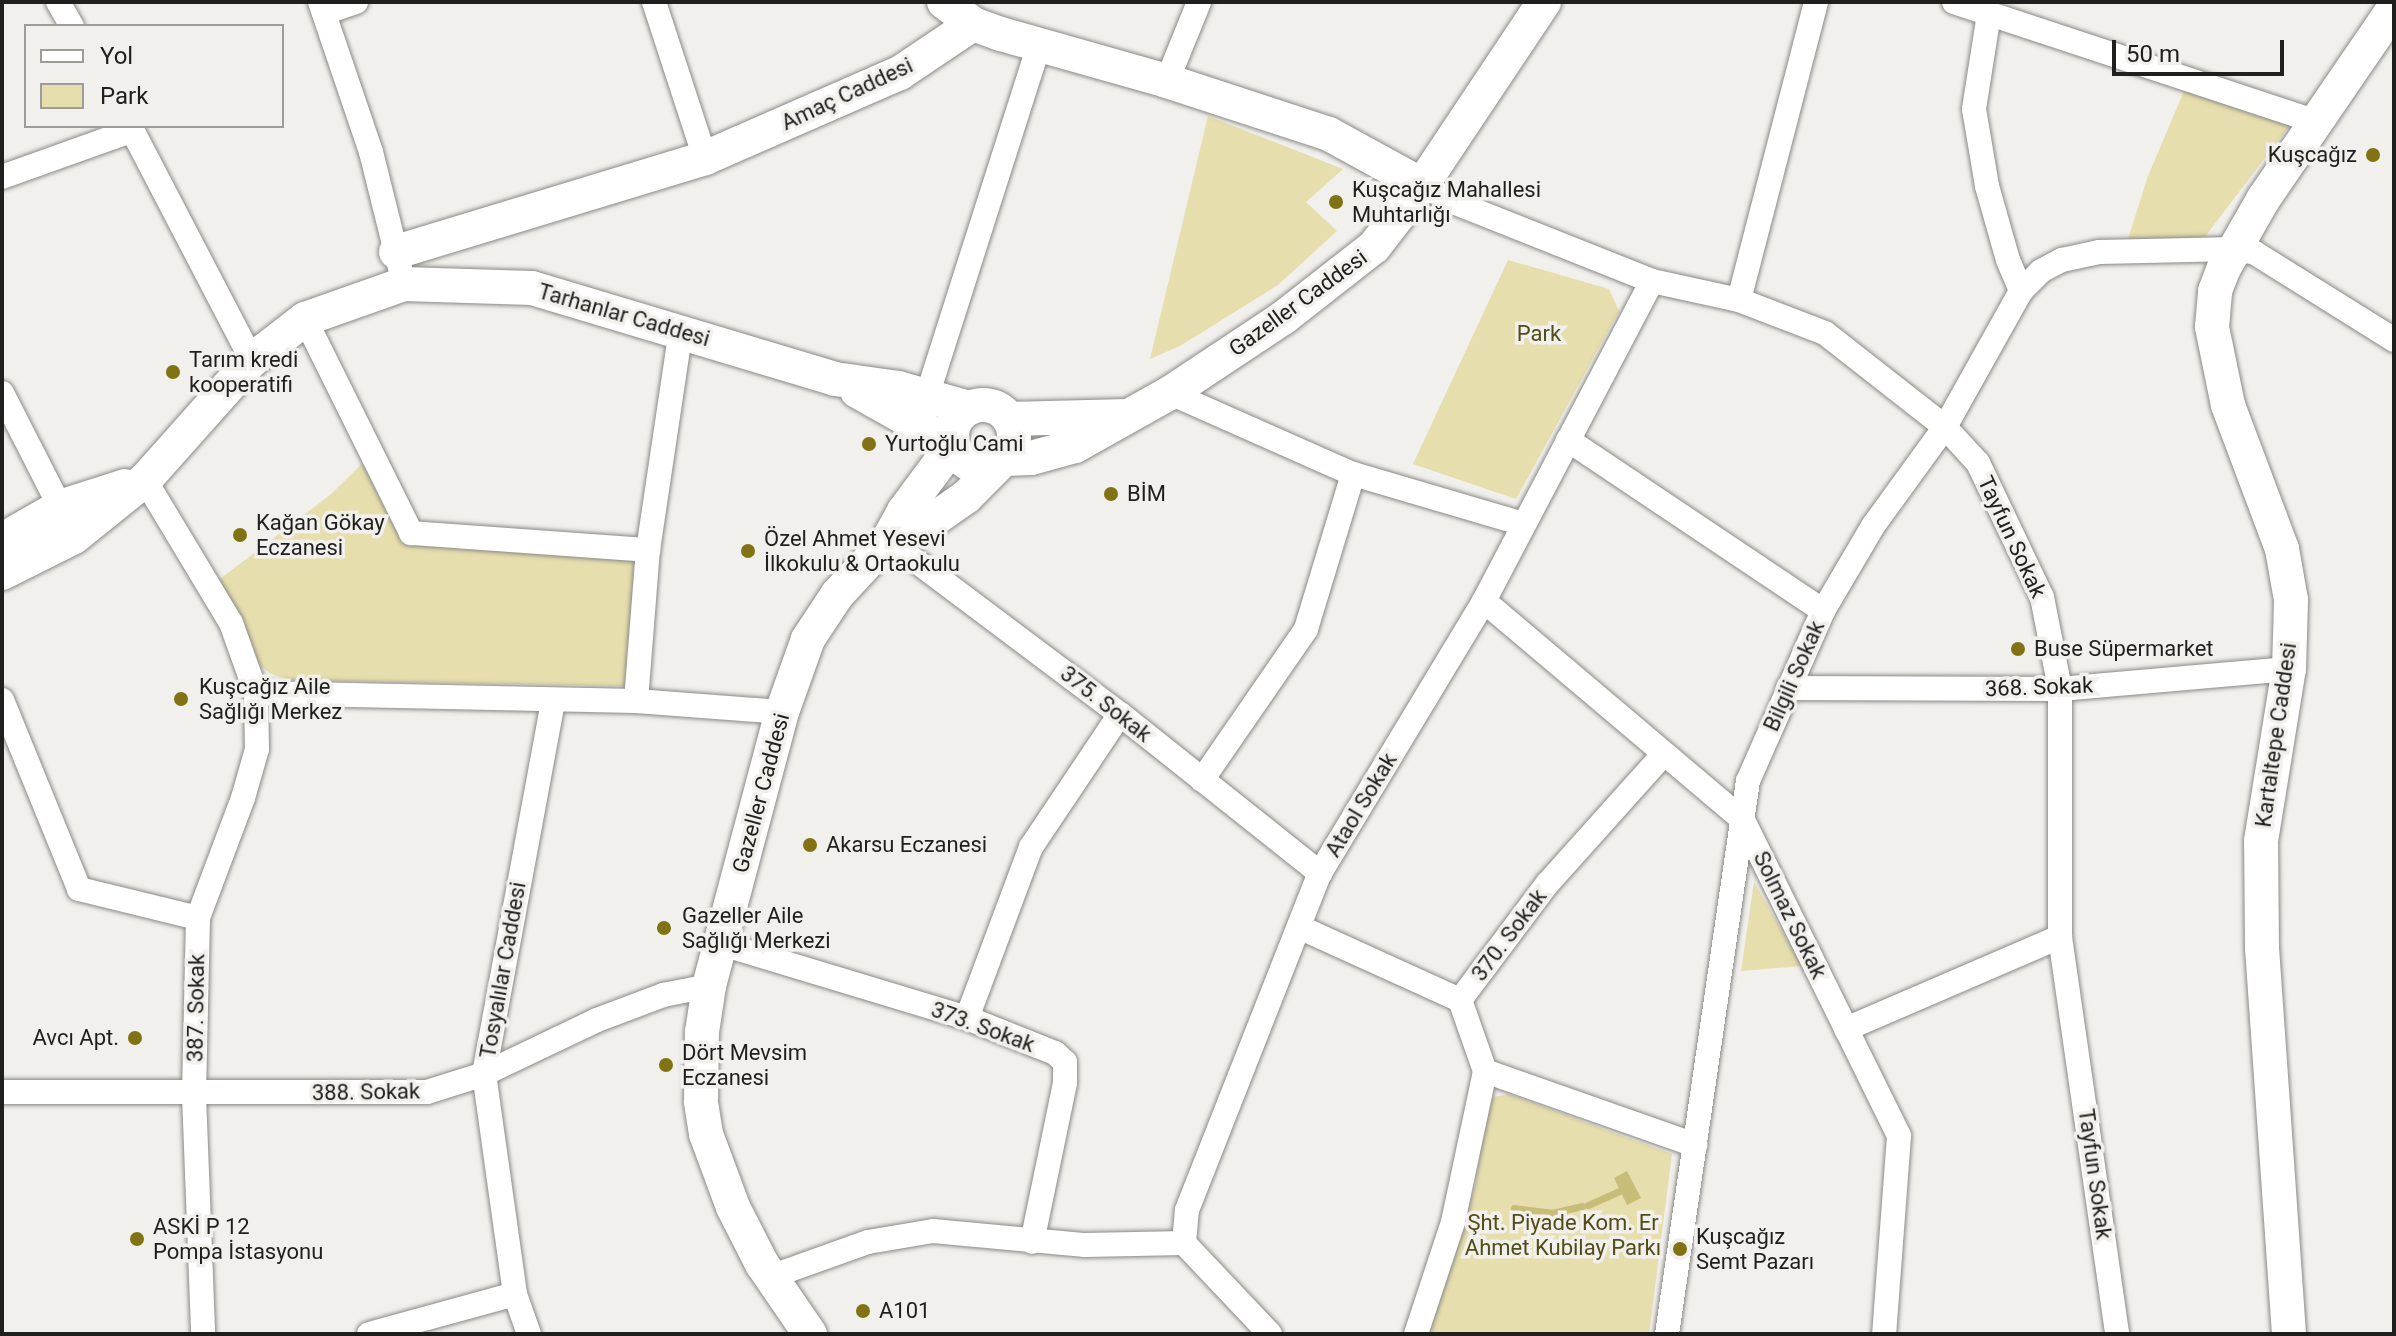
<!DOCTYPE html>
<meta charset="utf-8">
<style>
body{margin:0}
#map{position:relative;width:2396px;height:1336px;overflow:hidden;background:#f1f0ec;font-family:Roboto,sans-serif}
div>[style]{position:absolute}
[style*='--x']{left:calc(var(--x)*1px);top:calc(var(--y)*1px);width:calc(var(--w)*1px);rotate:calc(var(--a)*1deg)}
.green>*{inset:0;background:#e6dead}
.water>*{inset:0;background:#c8bd78}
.stream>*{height:7px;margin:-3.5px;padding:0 3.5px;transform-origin:3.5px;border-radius:3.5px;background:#c8bd78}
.roads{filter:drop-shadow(0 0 2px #8a8986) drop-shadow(0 0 2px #8a8986)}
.street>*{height:24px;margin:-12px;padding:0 12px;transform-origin:12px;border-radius:12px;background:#fff}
.secondary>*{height:34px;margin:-17px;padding:0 17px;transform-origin:17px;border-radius:17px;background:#fff}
.secondary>.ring{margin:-17px;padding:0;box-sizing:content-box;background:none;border:34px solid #fff;border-radius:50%}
.dots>*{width:22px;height:22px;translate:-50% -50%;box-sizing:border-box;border:4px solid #f1f0ec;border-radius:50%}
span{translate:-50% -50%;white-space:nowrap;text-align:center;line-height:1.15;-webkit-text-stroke:7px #f1f0ec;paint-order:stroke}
.street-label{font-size:22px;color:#1f1f1d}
.poi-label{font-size:22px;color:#1f1f1d}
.right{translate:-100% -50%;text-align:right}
.left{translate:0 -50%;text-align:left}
.park-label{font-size:22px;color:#544c17}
.frame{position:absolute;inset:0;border:4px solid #1f1f1d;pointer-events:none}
.legend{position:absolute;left:24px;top:24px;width:260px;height:104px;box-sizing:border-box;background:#f1f0ec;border:2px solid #9d9c99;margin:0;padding:10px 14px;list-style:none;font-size:24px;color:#1f1f1d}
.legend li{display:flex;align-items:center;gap:16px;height:40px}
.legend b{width:40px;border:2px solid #9d9c99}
.scale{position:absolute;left:2112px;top:40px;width:172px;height:36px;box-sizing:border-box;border:4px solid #1f1f1d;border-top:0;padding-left:10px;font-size:24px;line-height:28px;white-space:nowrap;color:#1f1f1d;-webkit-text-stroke:6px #f1f0ec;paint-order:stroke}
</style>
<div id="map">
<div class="green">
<div style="clip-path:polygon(2187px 84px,2293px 121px,2198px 246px,2128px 239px,2148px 176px)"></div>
<div style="clip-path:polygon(1208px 116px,1343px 169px,1306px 202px,1337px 231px,1278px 285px,1180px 346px,1150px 359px)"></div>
<div style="clip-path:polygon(1508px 260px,1609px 289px,1619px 311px,1516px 499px,1413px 464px)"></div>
<div style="clip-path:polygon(371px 455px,409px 540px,642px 558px,628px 686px,291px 680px,271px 674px,259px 665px,216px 582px,330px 495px)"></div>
<div style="clip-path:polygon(1754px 882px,1802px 966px,1741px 971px)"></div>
<div style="clip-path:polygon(1508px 1094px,1672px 1154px,1649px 1334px,1428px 1334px,1475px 1187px,1488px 1103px,1494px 1097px)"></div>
</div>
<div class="water">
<div style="clip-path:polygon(1627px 1171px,1641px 1198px,1627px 1205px,1614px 1178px)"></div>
</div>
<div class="stream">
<div style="--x:1588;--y:1205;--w:35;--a:-24"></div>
<div style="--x:1514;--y:1208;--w:38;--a:7"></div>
<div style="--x:1552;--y:1213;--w:31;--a:-13"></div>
</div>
<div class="roads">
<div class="street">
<div style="--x:58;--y:2;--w:28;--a:60"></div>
<div style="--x:320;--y:2;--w:158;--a:71.2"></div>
<div style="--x:371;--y:152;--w:120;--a:76"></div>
<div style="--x:654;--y:2;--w:164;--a:71.9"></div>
<div style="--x:1954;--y:2;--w:381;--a:18.3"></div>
<div style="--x:324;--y:13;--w:34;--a:-19"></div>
<div style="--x:1989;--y:14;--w:96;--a:99"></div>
<div style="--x:1974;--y:109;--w:78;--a:80.4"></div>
<div style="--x:1987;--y:186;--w:77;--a:74.2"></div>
<div style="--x:2008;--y:260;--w:34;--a:67"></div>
<div style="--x:1167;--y:81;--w:85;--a:-67.9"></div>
<div style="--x:130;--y:126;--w:264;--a:62.5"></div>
<div style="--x:2;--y:177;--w:139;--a:-19.7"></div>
<div style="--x:1422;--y:185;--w:38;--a:28"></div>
<div style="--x:1456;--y:203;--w:211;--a:21.7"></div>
<div style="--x:1652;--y:281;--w:89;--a:12.3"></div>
<div style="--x:1739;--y:300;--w:92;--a:21"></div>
<div style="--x:1825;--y:333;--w:152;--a:38.1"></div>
<div style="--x:1945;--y:427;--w:49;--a:47.5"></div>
<div style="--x:1978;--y:463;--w:148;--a:64.5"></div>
<div style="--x:2042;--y:597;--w:94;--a:78.9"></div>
<div style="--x:2060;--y:689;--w:248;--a:90"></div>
<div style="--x:2060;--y:937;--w:401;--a:81.8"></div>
<div style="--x:1739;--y:300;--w:308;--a:-75.5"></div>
<div style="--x:305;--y:319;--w:239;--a:63.6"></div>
<div style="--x:411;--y:533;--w:238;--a:4.1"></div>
<div style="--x:2;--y:393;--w:128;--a:63"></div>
<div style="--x:1170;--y:393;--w:200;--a:23.9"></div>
<div style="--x:1353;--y:474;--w:177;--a:16.4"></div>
<div style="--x:927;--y:396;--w:367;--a:-72.3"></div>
<div style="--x:1568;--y:440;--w:307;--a:33.8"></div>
<div style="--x:145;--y:480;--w:167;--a:59"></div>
<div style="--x:231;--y:623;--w:74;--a:70.3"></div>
<div style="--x:256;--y:693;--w:56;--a:89"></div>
<div style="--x:257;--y:749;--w:51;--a:105.9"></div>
<div style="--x:243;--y:798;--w:128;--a:110.6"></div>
<div style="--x:198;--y:918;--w:177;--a:91.3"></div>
<div style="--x:194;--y:1095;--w:239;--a:87.8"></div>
<div style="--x:888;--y:540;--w:290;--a:36.9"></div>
<div style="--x:1120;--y:714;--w:256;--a:38.5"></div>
<div style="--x:1484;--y:601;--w:339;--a:40.2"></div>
<div style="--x:1743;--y:820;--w:352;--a:63.7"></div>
<div style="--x:1899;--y:1136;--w:199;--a:94.3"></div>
<div style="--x:1788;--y:688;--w:272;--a:0.2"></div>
<div style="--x:2060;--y:689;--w:230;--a:-5"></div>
<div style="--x:256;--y:693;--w:380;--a:1.2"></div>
<div style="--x:636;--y:701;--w:146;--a:4.3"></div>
<div style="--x:2;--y:700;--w:204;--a:67.8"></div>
<div style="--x:79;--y:889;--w:122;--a:13.7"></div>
<div style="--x:636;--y:701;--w:151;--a:-85.5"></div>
<div style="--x:648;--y:550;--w:222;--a:-81.5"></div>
<div style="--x:1202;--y:780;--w:183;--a:-55.4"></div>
<div style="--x:1306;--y:629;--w:162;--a:-73.1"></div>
<div style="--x:1299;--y:927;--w:177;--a:24.4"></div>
<div style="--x:722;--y:944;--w:256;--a:16.8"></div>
<div style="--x:967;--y:1018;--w:95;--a:21.7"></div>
<div style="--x:1055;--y:1053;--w:13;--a:42"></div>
<div style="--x:1065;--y:1062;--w:21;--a:90"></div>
<div style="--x:1065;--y:1083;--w:162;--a:101.7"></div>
<div style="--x:967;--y:1018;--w:183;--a:-69.5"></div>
<div style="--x:1031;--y:847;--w:160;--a:-56.2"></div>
<div style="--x:1846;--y:1029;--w:233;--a:-23.3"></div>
<div style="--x:1485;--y:1071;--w:223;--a:19.4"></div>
<div style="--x:2;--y:1092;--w:425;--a:0"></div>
<div style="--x:427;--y:1092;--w:60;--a:-17.5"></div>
<div style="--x:484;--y:1074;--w:125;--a:-25.5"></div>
<div style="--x:597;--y:1020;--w:71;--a:-20.7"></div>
<div style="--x:663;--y:995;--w:47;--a:-11.1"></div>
<div style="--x:770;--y:1277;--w:104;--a:-19.7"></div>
<div style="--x:868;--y:1242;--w:66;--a:-9.6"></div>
<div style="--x:933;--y:1231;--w:153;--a:5.3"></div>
<div style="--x:1085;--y:1245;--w:99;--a:-1.2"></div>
<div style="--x:369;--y:1334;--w:151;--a:-15.3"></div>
<div style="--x:529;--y:1334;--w:42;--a:-109.3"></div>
<div style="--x:515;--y:1294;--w:222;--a:-98"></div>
<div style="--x:484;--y:1074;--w:380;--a:-79.5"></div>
<div style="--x:1270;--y:1334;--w:125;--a:-133.4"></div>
<div style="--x:1184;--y:1243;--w:33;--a:-85"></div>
<div style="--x:1187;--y:1210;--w:362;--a:-68.5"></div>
<div style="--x:1320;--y:873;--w:318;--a:-58.9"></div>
<div style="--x:1484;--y:601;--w:361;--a:-62.3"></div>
<div style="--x:1416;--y:1334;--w:118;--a:-71.7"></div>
<div style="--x:1453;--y:1222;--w:154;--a:-78"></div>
<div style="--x:1485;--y:1071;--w:75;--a:-109.4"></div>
<div style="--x:1460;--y:1000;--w:146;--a:-53.1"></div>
<div style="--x:1548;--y:883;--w:172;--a:-48.1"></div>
<div style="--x:1667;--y:1334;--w:559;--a:-81.67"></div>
<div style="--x:1748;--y:781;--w:186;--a:-66.2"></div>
<div style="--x:1823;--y:611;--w:99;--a:-59.5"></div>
<div style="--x:1873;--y:526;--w:122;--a:-54"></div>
<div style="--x:1945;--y:427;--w:156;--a:-60.8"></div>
<div style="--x:2021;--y:291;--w:28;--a:-45"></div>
<div style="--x:2041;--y:271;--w:24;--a:-28"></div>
<div style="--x:2062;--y:260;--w:38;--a:-12"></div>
<div style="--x:2099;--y:252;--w:136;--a:-1.3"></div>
<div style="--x:2235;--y:249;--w:20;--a:11"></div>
<div style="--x:2255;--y:253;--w:164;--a:32"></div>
</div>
<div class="secondary">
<div style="--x:944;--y:2;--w:36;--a:37"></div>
<div style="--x:973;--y:24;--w:30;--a:20"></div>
<div style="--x:1001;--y:34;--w:173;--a:15.8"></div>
<div style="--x:1167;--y:81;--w:170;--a:18.1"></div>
<div style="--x:1329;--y:134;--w:106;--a:28.7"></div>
<div style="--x:396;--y:252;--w:323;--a:-16.9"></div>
<div style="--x:705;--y:158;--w:213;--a:-23.6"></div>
<div style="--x:900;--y:73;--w:88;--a:-33.9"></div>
<div style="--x:857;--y:391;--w:110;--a:29.4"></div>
<div class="ring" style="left:952px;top:405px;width:28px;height:28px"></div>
<div style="--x:1009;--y:419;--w:119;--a:-1.4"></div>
<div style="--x:2;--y:540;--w:67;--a:-29.6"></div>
<div style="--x:60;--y:507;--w:68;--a:-17.9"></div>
<div style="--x:888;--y:540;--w:34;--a:-19"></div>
<div style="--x:920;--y:529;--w:56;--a:-34.8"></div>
<div style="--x:966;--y:497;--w:54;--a:-45"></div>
<div style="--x:1004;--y:459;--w:27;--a:-2"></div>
<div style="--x:1031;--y:458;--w:46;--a:-15.3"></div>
<div style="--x:1075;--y:446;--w:109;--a:-29.2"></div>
<div style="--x:1170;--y:393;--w:136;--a:-33.6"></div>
<div style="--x:1283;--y:318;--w:115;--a:-38"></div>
<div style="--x:1374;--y:247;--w:78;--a:-52.3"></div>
<div style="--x:1422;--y:185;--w:220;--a:-56.3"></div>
<div style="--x:2;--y:573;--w:80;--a:-26.6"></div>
<div style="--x:74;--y:537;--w:91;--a:-38.8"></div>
<div style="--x:145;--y:480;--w:161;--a:-48.3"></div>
<div style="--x:252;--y:360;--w:67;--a:-37.7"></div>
<div style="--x:305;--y:319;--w:105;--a:-19.5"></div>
<div style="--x:404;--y:284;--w:128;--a:1.8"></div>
<div style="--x:532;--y:288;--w:316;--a:16.7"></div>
<div style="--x:835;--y:379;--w:64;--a:8.1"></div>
<div style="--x:898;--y:388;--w:74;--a:15.7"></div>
<div style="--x:810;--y:1334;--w:85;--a:-124.4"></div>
<div style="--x:762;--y:1264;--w:64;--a:-117"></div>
<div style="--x:733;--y:1207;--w:78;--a:-110.3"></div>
<div style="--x:706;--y:1134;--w:33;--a:-99"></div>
<div style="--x:701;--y:1101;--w:69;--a:-89.2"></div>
<div style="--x:702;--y:1032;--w:47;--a:-81.3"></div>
<div style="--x:709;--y:986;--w:284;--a:-75.1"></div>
<div style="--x:782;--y:712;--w:77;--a:-70.4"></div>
<div style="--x:808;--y:639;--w:53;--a:-56.6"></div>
<div style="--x:837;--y:595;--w:75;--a:-47.2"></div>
<div style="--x:888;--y:540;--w:33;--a:-61"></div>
<div style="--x:904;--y:511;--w:82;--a:-53.4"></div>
<div style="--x:2289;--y:1334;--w:387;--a:-94"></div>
<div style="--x:2262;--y:948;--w:107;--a:-90.5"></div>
<div style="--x:2261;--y:841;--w:174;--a:-80.8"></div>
<div style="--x:2289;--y:669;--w:69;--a:-88.3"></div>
<div style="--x:2291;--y:600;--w:52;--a:-100"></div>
<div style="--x:2282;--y:549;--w:154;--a:-110.6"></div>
<div style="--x:2228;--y:405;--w:80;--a:-101.6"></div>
<div style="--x:2212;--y:327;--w:36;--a:-85"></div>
<div style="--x:2215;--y:291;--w:25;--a:-69"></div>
<div style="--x:2224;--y:268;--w:81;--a:-60.3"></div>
<div style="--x:2264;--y:198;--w:230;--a:-55.6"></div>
</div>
</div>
<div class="dots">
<div style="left:2373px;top:155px;background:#817314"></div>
<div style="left:1336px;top:202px;background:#817314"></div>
<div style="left:173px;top:372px;background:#817314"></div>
<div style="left:869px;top:444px;background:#817314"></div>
<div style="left:1111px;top:494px;background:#817314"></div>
<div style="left:240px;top:535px;background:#817314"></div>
<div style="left:748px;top:551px;background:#817314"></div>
<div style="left:2018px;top:649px;background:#817314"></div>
<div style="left:181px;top:699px;background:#817314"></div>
<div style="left:810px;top:845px;background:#817314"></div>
<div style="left:664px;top:928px;background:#817314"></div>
<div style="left:135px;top:1038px;background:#817314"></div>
<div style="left:666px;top:1065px;background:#817314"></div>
<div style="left:137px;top:1239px;background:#817314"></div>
<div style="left:1680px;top:1249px;background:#817314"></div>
<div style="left:863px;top:1311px;background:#817314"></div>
</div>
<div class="street-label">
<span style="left:847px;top:94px;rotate:-25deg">Amaç Caddesi</span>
<span style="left:1298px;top:303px;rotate:-36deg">Gazeller Caddesi</span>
<span style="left:624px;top:315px;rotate:16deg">Tarhanlar Caddesi</span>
<span style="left:2012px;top:537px;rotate:65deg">Tayfun Sokak</span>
<span style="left:1794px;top:676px;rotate:-66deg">Bilgili Sokak</span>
<span style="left:2039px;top:687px;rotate:-2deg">368. Sokak</span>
<span style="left:1106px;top:704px;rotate:38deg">375. Sokak</span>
<span style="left:2276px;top:735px;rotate:-82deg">Kartaltepe Caddesi</span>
<span style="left:761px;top:793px;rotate:-75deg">Gazeller Caddesi</span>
<span style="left:1361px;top:805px;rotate:-59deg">Ataol Sokak</span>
<span style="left:1790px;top:915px;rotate:64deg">Solmaz Sokak</span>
<span style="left:1509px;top:935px;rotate:-53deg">370. Sokak</span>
<span style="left:503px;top:970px;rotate:-80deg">Tosyalılar Caddesi</span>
<span style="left:196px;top:1008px;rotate:-89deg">387. Sokak</span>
<span style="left:983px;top:1027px;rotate:20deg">373. Sokak</span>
<span style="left:366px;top:1092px;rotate:-1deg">388. Sokak</span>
<span style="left:2095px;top:1174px;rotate:82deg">Tayfun Sokak</span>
</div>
<div class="poi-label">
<span class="right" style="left:2357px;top:155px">Kuşcağız</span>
<span class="left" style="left:1352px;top:202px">Kuşcağız Mahallesi<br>Muhtarlığı</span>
<span class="left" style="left:189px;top:372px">Tarım kredi<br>kooperatifi</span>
<span class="left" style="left:885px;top:444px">Yurtoğlu Cami</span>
<span class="left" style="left:1127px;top:494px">BİM</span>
<span class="left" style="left:256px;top:535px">Kağan Gökay<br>Eczanesi</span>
<span class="left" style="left:764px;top:551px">Özel Ahmet Yesevi<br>İlkokulu &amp; Ortaokulu</span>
<span class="left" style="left:2034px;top:649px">Buse Süpermarket</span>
<span class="left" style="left:199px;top:699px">Kuşcağız Aile<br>Sağlığı Merkez</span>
<span class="left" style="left:826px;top:845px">Akarsu Eczanesi</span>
<span class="left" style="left:682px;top:928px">Gazeller Aile<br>Sağlığı Merkezi</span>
<span class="right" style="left:119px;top:1038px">Avcı Apt.</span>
<span class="left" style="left:682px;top:1065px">Dört Mevsim<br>Eczanesi</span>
<span class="left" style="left:153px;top:1239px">ASKİ P 12<br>Pompa İstasyonu</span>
<span class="left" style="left:1696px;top:1249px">Kuşcağız<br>Semt Pazarı</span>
<span class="left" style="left:879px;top:1311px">A101</span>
</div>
<div class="park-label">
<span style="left:1539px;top:334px">Park</span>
<span style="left:1563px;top:1235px">Şht. Piyade Kom. Er<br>Ahmet Kubilay Parkı</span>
</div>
<div class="frame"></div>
<ul class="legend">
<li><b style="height:10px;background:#fff"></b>Yol</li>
<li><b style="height:22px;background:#e6dead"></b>Park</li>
</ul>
<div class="scale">50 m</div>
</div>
